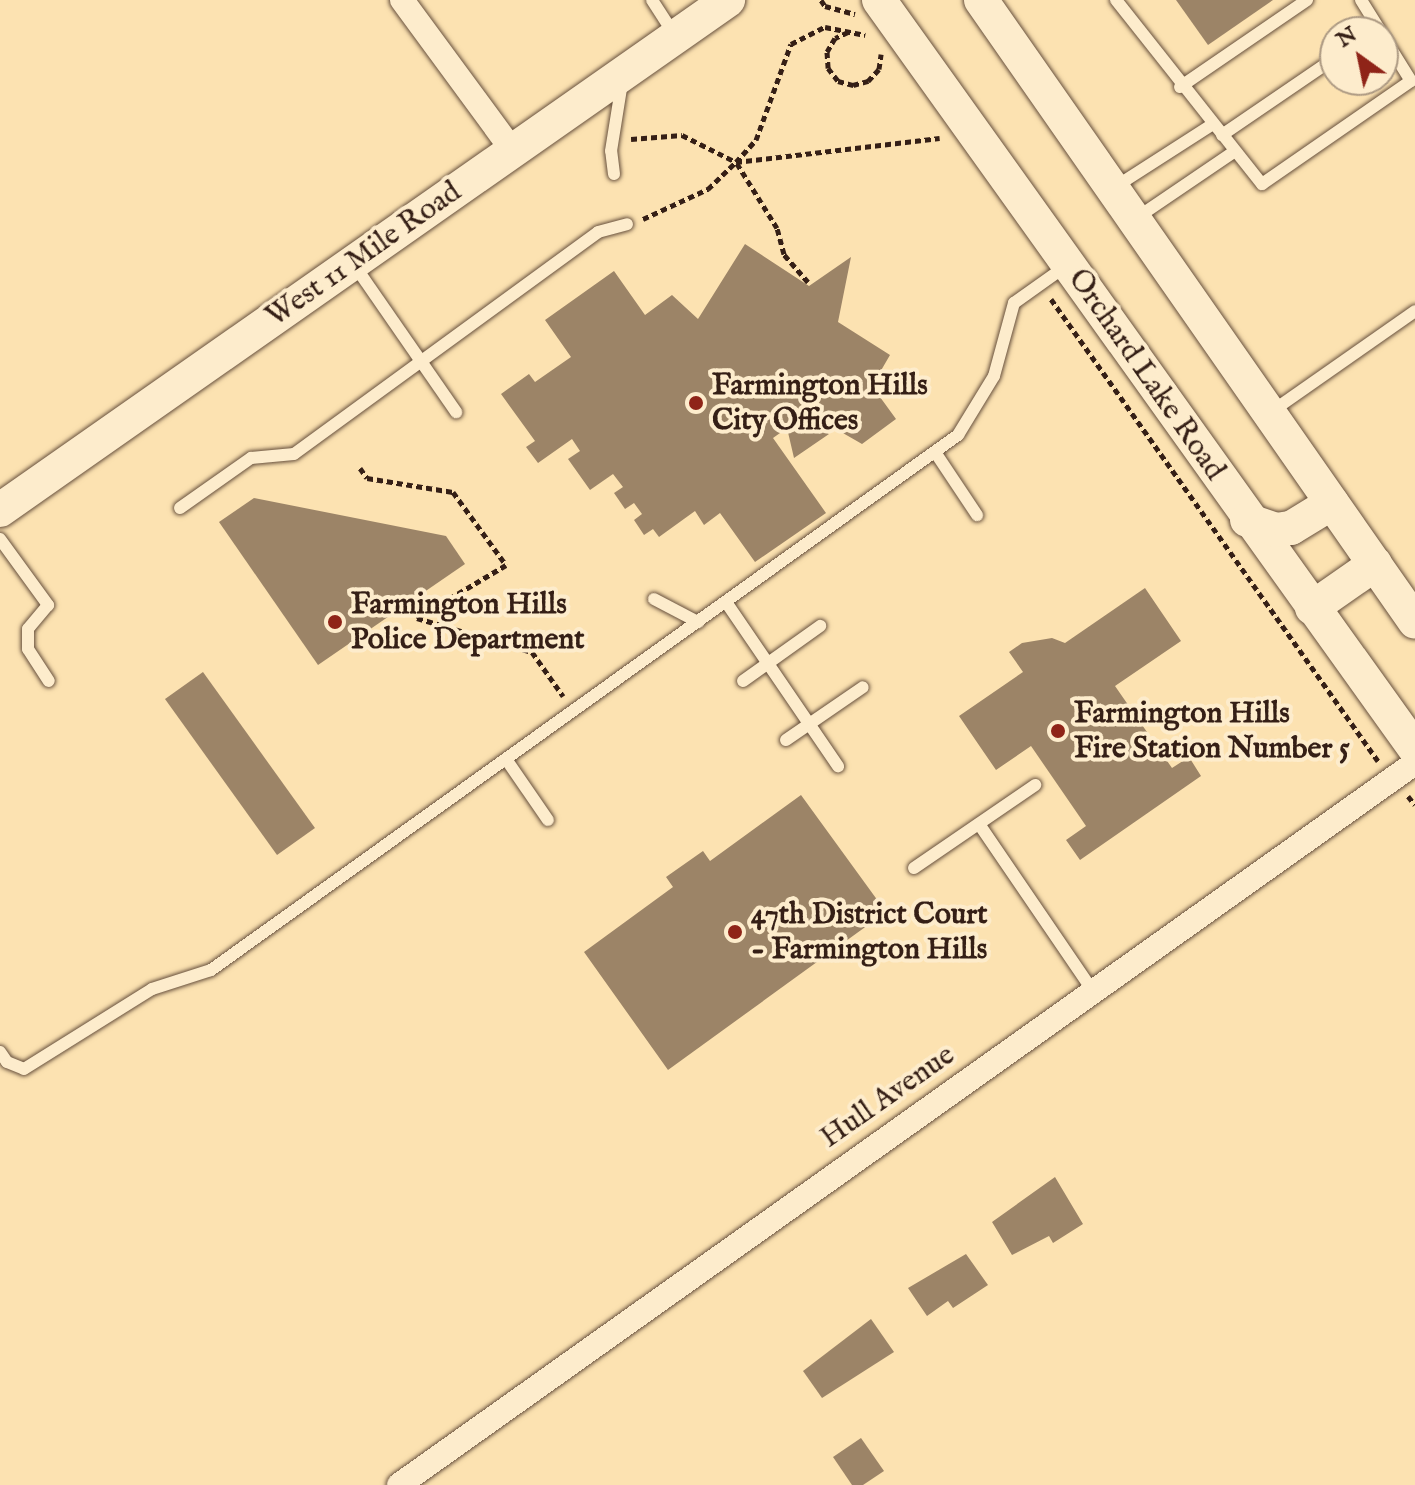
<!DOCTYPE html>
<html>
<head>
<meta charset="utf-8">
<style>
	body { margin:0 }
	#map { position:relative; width:1415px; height:1485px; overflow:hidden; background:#fce2b1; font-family:"IM FELL English",serif }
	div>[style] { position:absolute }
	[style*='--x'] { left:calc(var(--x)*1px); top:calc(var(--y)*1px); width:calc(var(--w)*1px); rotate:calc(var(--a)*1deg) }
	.building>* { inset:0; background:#9c8467 }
	.path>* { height:5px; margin-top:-2.5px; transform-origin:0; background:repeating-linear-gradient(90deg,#351f16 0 6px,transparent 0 10px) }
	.roads { filter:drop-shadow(0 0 2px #67503d) drop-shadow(0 0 2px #67503d) }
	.lane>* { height:12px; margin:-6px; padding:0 6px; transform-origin:6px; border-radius:6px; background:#fdeccc }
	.street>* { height:24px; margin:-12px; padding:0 12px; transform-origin:12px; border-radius:12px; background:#fdeccc }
	.secondary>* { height:34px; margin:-17px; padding:0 17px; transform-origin:17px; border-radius:17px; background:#fdeccc }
	.dots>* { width:22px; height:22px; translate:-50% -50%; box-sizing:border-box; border:4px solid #fdeccc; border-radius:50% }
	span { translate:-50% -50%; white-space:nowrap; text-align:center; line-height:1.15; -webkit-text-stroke:8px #fdeccc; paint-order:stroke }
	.street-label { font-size:30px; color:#351f16 }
	.poi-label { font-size:30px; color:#351f16; font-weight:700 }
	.left { translate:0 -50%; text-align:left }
	.north { position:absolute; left:1319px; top:16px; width:80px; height:80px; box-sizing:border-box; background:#fdeccc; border:2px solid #ad9a83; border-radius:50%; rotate:327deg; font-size:22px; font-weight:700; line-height:32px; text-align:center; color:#351f16 }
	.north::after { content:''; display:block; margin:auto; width:28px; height:36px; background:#8f2418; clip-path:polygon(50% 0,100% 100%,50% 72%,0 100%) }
</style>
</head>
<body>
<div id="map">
	<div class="building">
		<div style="clip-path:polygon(1176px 0,1273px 0,1208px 45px)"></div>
		<div style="clip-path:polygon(745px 244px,809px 286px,851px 257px,838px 322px,890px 355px,872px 386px,896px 419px,862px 444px,808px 413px,803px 417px,829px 434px,794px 458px,787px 428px,773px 438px,826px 513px,755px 562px,720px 513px,704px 525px,695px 511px,659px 537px,653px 529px,644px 535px,634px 520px,642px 514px,634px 503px,625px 509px,614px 493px,623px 487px,613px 474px,590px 490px,568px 459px,580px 451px,572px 439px,538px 463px,526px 447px,535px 441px,501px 394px,529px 374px,535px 382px,571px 357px,545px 320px,614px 271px,645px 315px,672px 295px,698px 319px)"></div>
		<div style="clip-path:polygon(254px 498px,446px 536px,465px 564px,318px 665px,219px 522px)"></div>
		<div style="clip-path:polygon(1145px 588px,1181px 641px,1115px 686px,1172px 768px,1189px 757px,1201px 776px,1080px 860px,1066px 840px,1086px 826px,1031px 746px,996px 770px,959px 716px,1023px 672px,1009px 652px,1022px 643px,1052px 638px,1065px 643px)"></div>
		<div style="clip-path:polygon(203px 672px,315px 828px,277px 855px,165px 699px)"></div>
		<div style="clip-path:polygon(801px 795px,886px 912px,668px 1070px,584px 952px,673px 887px,666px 877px,703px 851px,710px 861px)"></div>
		<div style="clip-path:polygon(1055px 1177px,1083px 1224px,1053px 1243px,1049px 1236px,1012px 1255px,992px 1222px)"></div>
		<div style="clip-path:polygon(966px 1254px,988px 1285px,953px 1308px,948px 1301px,927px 1316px,908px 1288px)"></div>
		<div style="clip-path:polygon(871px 1319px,894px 1352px,822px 1398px,803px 1371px)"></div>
		<div style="clip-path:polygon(861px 1438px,884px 1471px,863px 1485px,852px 1485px,833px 1457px)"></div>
	</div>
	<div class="path">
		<div style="--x:821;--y:0;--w:7;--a:56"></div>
		<div style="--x:825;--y:6;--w:31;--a:15"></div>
		<div style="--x:848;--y:32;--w:14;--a:155"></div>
		<div style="--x:835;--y:38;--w:16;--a:120"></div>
		<div style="--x:827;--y:52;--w:16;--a:86"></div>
		<div style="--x:828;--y:68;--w:16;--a:52"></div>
		<div style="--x:838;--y:81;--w:16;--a:15"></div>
		<div style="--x:853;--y:85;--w:16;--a:-15"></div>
		<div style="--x:868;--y:81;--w:16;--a:-47"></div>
		<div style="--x:879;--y:69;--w:15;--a:-82"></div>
		<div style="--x:631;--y:139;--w:51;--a:-4.5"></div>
		<div style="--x:682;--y:135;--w:60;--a:26.6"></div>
		<div style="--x:736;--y:162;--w:205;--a:-6.7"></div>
		<div style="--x:643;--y:219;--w:72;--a:-24.8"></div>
		<div style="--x:708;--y:189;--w:37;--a:-44"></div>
		<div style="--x:808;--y:282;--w:37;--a:-131"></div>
		<div style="--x:784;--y:254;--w:27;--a:-105"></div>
		<div style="--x:777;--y:228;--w:78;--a:-121.8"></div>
		<div style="--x:736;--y:162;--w:30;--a:-48"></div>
		<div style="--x:756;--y:140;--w:102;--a:-70"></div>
		<div style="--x:791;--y:44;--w:38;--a:-27"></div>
		<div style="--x:825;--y:27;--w:41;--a:11.3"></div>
		<div style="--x:1051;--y:299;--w:566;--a:54.71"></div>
		<div style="--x:360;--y:468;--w:12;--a:55"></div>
		<div style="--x:367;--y:478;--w:87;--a:9.2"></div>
		<div style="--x:453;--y:492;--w:90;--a:54"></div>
		<div style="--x:506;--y:565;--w:104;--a:149.2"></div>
		<div style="--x:417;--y:618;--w:120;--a:16.5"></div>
		<div style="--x:532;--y:652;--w:54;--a:54.8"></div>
		<div style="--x:1408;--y:796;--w:11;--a:52"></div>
	</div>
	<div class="roads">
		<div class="lane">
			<div style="--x:652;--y:0;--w:40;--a:57.1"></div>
			<div style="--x:1116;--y:0;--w:235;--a:51.6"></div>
			<div style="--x:1262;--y:184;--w:181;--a:-34.7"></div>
			<div style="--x:1411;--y:81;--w:53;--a:-121.9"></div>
			<div style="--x:1361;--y:0;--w:38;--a:58"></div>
			<div style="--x:1180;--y:87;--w:154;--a:-34.4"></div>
			<div style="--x:1222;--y:135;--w:137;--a:-34.3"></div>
			<div style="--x:614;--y:174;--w:23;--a:-97"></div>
			<div style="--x:611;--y:151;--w:70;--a:-80.9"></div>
			<div style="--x:1115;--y:187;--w:117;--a:-32.7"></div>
			<div style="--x:1138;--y:217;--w:117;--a:-34.2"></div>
			<div style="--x:355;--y:266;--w:178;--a:55.3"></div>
			<div style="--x:1271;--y:412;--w:176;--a:-35"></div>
			<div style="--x:935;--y:452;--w:76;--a:56.3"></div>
			<div style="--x:180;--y:508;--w:87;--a:-35.2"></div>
			<div style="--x:251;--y:458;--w:43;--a:-5.3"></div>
			<div style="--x:294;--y:454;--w:376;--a:-36.1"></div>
			<div style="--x:598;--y:232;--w:30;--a:-15"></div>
			<div style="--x:0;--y:539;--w:82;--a:54"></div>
			<div style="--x:48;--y:605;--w:31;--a:130"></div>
			<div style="--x:28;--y:629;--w:20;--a:90"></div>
			<div style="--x:28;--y:649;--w:38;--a:57"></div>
			<div style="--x:654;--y:599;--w:50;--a:27.6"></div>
			<div style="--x:726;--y:602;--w:199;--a:55.7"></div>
			<div style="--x:743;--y:681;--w:95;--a:-35.5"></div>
			<div style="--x:786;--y:740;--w:93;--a:-34.5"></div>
			<div style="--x:506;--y:759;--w:74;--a:55.5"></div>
			<div style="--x:979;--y:824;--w:202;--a:55.7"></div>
			<div style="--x:914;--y:868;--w:147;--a:-34.4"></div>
			<div style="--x:0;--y:1052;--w:12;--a:55"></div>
			<div style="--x:7;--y:1062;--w:18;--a:22"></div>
			<div style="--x:24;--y:1069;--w:151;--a:-32"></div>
			<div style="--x:152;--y:989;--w:62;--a:-17.9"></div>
			<div style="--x:211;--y:970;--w:919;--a:-35.61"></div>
			<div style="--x:958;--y:435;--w:69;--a:-58.6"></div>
			<div style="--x:994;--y:376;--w:76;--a:-74.7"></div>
			<div style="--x:1014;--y:303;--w:64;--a:-35.4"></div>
		</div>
		<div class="street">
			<div style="--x:402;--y:0;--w:187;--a:53.7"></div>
			<div style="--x:399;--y:1485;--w:1246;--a:-35.4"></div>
		</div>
		<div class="secondary">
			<div style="--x:879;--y:0;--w:921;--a:54.41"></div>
			<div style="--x:981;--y:0;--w:758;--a:55.09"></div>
			<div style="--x:0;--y:510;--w:889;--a:-35.01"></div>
			<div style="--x:1247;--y:520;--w:31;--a:19"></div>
			<div style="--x:1276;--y:530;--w:15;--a:-8"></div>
			<div style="--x:1291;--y:528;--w:48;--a:-31.4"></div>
			<div style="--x:1312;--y:608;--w:77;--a:-34.9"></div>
		</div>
	</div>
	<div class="dots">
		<div style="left:696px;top:403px;background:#8f2418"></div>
		<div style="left:335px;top:622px;background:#8f2418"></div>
		<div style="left:1058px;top:731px;background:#8f2418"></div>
		<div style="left:735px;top:932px;background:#8f2418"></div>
	</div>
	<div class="street-label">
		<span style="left:364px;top:255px;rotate:-35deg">West 11 Mile Road</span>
		<span style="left:1146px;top:375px;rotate:55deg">Orchard Lake Road</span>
		<span style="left:888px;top:1097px;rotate:-35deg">Hull Avenue</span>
	</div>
	<div class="poi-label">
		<span class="left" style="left:712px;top:403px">Farmington Hills<br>City Offices</span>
		<span class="left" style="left:351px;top:622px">Farmington Hills<br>Police Department</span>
		<span class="left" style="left:1074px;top:731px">Farmington Hills<br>Fire Station Number 5</span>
		<span class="left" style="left:751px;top:932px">47th District Court<br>- Farmington Hills</span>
	</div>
	<div class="north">N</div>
</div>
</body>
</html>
